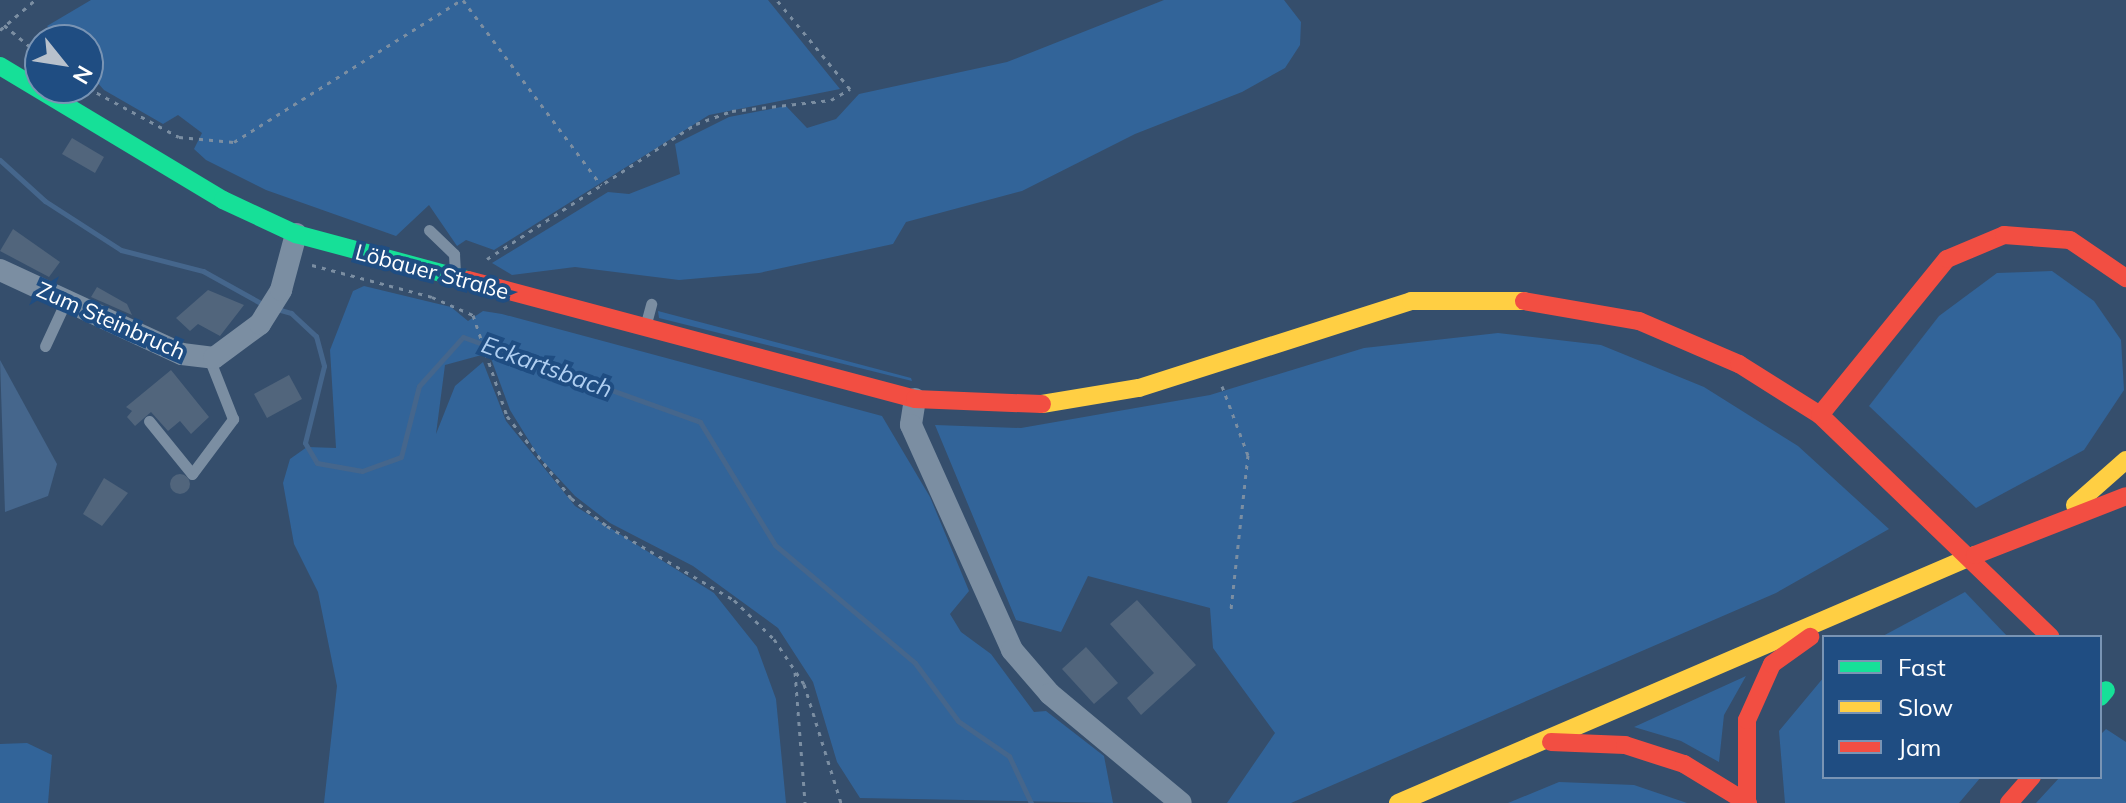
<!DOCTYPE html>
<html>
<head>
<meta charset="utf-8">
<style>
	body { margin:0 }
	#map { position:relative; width:2126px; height:803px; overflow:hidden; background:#354e6c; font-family:Mulish,sans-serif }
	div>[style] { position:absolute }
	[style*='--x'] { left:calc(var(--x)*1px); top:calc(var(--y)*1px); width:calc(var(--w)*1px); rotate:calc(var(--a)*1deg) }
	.green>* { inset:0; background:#326499 }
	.water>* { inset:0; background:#45668c }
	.stream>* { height:5px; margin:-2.5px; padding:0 2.5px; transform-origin:2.5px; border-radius:2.5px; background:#45668c }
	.building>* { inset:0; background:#51657c }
	.round { border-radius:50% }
	.path>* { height:3px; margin-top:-1.5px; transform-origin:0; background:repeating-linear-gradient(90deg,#7b8ea2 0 4px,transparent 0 10px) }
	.lane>* { height:11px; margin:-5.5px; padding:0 5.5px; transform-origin:5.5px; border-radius:5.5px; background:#7b8ea2 }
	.street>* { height:22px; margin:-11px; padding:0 11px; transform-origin:11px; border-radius:11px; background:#7b8ea2 }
	.fast>* { height:18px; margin:-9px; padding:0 9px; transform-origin:9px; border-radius:9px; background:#16e098 }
	.slow>* { height:18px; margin:-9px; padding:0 9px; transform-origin:9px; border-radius:9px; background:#ffcf43 }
	.jam>* { height:18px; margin:-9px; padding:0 9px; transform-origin:9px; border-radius:9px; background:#f24e42 }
	span { translate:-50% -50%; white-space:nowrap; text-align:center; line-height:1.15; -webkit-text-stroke:8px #1f4d82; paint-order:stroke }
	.street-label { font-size:22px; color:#fff }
	.water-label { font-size:24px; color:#b0cff1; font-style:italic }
	.legend { position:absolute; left:1822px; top:635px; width:280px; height:144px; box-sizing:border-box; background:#1f4d82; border:2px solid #7994b4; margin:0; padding:10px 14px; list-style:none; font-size:24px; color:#fff }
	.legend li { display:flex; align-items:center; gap:16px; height:40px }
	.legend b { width:40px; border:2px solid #7994b4 }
	.north { position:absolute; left:24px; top:24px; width:80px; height:80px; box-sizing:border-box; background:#1f4d82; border:2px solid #7994b4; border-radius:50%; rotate:120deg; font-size:22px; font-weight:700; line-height:32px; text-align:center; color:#fff }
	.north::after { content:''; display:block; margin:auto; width:28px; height:36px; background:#b8c1cc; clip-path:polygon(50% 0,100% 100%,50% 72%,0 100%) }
</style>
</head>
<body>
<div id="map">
	<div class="green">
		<div style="clip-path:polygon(91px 0,768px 0,840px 89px,709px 115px,494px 250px,466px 240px,457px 246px,429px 205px,396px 236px,266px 190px,206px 160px,194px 149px,202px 133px,178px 115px,163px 124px,104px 90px,88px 72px,88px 40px,60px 40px,47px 26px)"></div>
		<div style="clip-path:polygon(1164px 0,1284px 0,1301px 22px,1300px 45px,1285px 68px,1242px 92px,1135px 134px,1022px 191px,906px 222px,893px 244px,759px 273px,679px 280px,575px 267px,512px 275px,492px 263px,608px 192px,629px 194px,680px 174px,675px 144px,729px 117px,786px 106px,807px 128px,836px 119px,859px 94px,1007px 62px)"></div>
		<div style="clip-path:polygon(2052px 271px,2094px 301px,2121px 340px,2124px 390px,2084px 450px,1976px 508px,1869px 406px,1939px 316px,1997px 273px)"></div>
		<div style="clip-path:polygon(364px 286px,451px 307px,468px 321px,483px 311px,502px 314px,882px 416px,930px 497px,969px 591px,950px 614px,961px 632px,991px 654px,1034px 712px,1046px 711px,1104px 756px,1113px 803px,860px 798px,837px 762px,813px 682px,778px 628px,693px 566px,610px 523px,575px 496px,539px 457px,510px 410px,489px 353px,445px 365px,436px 434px,455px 386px,483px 362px,506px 421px,575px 506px,714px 593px,757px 647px,776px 699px,786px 803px,324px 803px,337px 686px,318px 592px,294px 544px,283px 483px,290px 459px,307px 447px,336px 448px,330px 350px,353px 291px)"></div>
		<div style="clip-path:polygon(658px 311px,911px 378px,912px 381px,659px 318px)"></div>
		<div style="clip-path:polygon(1498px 333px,1601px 345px,1704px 387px,1798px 446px,1889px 529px,1776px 593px,1291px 803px,1227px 803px,1275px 733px,1213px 648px,1210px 608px,1088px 576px,1061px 632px,1016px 620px,935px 425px,1021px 428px,1210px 395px,1364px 348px)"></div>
		<div style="clip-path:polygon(1965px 592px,2008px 637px,1881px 637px)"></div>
		<div style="clip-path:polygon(1746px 676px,1724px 715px,1719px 762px,1681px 741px,1634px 727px)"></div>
		<div style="clip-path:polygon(1824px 677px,1824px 777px,1981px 777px,1959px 803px,1785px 803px,1779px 731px)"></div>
		<div style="clip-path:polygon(2106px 729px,2126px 742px,2126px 803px,2036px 803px,2060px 777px,2100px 777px,2100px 735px)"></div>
		<div style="clip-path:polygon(27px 743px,52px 755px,48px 803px,0 803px,0 744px)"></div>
		<div style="clip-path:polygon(1559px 782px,1634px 785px,1687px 803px,1508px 803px)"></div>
	</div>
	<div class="water">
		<div style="clip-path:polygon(0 360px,57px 464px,48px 496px,5px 512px)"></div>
	</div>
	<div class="stream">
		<div style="--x:0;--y:160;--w:61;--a:42.3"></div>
		<div style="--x:45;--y:201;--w:90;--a:32.8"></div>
		<div style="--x:121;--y:250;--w:85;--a:14.4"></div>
		<div style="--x:203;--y:271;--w:70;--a:29.1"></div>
		<div style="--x:277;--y:309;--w:15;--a:16"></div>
		<div style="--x:291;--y:313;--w:34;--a:43"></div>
		<div style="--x:316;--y:336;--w:31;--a:75"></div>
		<div style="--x:324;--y:366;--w:79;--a:103.9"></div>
		<div style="--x:305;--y:443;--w:23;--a:59"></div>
		<div style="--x:317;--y:463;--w:46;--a:10.1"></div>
		<div style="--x:362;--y:471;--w:41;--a:-19.7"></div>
		<div style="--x:401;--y:457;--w:73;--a:-75.8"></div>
		<div style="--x:419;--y:386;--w:66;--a:-48.1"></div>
		<div style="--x:463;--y:337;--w:252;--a:19.7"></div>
		<div style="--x:700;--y:422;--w:144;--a:58.6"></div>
		<div style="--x:775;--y:545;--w:183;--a:40.1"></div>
		<div style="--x:915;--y:663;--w:72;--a:53.4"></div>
		<div style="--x:958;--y:721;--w:62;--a:34.5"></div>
		<div style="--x:1009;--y:756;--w:52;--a:64.9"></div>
	</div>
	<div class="building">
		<div style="clip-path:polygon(72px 138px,104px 157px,95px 173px,62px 154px)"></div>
		<div style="clip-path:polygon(13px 229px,60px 262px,49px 277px,0 251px)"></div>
		<div style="clip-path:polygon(97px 287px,127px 304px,132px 315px,91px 297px)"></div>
		<div style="clip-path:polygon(208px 290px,244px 305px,220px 336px,198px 324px,190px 331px,176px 318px)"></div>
		<div style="clip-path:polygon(171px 370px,209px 417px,191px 434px,180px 421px,168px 431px,151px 412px,135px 426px,127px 417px,132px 411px,126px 407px)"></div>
		<div style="clip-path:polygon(289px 375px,302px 399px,267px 418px,254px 394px)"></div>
		<div class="round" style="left:170px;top:474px;width:20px;height:20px"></div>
		<div style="clip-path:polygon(104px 478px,128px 493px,102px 526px,83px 514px)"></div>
		<div style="clip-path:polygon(1137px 600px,1196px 665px,1141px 715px,1127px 698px,1154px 673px,1110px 624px)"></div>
		<div style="clip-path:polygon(1086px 647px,1118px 683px,1094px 704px,1062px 669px)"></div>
	</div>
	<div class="path">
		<div style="--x:463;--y:0;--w:231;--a:53.3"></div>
		<div style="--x:4;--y:25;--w:47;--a:39.8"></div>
		<div style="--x:0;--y:30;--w:46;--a:-40.6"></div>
		<div style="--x:88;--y:88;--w:103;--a:28.3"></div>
		<div style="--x:179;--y:137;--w:55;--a:5.2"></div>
		<div style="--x:234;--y:142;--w:268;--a:-32"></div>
		<div style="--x:487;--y:259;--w:249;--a:-32.9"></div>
		<div style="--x:696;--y:124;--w:38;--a:-20"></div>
		<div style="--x:732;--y:111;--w:100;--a:-6.3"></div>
		<div style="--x:831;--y:100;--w:22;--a:-30"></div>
		<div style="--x:850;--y:89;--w:115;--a:-129.4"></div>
		<div style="--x:312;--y:265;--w:124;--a:14.9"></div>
		<div style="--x:432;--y:297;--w:45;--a:23.7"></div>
		<div style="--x:473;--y:315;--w:107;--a:71.4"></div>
		<div style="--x:507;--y:416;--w:104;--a:52"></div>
		<div style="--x:571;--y:498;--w:46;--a:37.9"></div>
		<div style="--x:607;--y:526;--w:147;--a:30.2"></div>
		<div style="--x:734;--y:600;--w:56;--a:44.3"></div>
		<div style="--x:774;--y:639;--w:54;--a:56.3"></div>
		<div style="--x:804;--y:684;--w:125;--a:72.7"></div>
		<div style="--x:1222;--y:386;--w:74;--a:69.4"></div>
		<div style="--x:1248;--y:455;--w:156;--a:96.3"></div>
		<div style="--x:795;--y:672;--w:131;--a:85.6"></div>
	</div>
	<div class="lane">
		<div style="--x:429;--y:230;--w:35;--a:44"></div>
		<div style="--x:454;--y:254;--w:19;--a:87"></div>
		<div style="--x:645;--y:327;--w:24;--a:-75"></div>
		<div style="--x:45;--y:346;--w:47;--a:-65.1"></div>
		<div style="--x:149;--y:421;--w:68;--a:50.9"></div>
		<div style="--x:192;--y:474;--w:69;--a:-53.3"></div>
		<div style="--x:233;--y:419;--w:66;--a:-111.5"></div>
	</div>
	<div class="street">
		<div style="--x:0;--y:270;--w:200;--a:24.8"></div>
		<div style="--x:182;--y:354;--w:32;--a:7"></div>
		<div style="--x:214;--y:358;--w:57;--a:-36.5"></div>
		<div style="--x:260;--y:324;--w:40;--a:-58"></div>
		<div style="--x:281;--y:290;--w:58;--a:-75"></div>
		<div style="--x:915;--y:399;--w:26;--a:99"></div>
		<div style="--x:911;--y:425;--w:247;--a:65.8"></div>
		<div style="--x:1012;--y:650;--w:58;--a:49.2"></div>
		<div style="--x:1050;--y:694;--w:170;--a:39.8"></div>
	</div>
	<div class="fast">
		<div style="--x:0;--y:66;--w:260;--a:31"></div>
		<div style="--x:223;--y:200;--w:81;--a:25"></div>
		<div style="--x:296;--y:234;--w:178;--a:15"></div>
		<div style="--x:2100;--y:697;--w:9;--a:-49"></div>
	</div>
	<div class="slow">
		<div style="--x:1042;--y:404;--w:98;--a:-9.4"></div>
		<div style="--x:1139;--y:388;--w:286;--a:-17.7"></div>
		<div style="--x:1411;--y:301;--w:113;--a:0"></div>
		<div style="--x:2075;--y:505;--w:68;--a:-41.4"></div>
		<div style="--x:1398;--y:803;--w:628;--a:-23.26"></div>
	</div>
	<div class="jam">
		<div style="--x:468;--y:280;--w:463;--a:14.9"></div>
		<div style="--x:915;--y:399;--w:127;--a:2.3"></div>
		<div style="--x:1524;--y:301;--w:117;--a:9.9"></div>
		<div style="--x:1639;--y:321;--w:109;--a:23.3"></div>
		<div style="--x:1739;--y:364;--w:96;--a:32.2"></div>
		<div style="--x:1820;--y:415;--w:320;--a:43.9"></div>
		<div style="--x:1820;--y:415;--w:201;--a:-50.9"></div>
		<div style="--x:1947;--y:259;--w:62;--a:-22.8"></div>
		<div style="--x:2004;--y:235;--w:66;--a:4.3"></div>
		<div style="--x:2070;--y:240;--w:68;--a:34.2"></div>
		<div style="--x:1975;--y:555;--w:162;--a:-21.3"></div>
		<div style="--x:1551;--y:742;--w:74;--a:2.3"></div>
		<div style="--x:1625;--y:745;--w:62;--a:17.9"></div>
		<div style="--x:1684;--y:764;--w:75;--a:31.4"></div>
		<div style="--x:1747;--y:801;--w:81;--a:-90"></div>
		<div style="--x:1747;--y:720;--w:61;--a:-65.9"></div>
		<div style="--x:1772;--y:664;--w:47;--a:-35.4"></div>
		<div style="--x:2009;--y:803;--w:35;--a:-49"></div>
	</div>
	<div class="street-label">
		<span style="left:432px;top:272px;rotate:15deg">Löbauer Straße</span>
		<span style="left:111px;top:321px;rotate:24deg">Zum Steinbruch</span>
	</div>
	<div class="water-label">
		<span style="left:547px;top:367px;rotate:20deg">Eckartsbach</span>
	</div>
	<ul class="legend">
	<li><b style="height:10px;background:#16e098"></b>Fast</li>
	<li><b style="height:10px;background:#ffcf43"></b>Slow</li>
	<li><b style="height:10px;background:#f24e42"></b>Jam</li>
	</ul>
	<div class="north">N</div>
</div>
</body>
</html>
